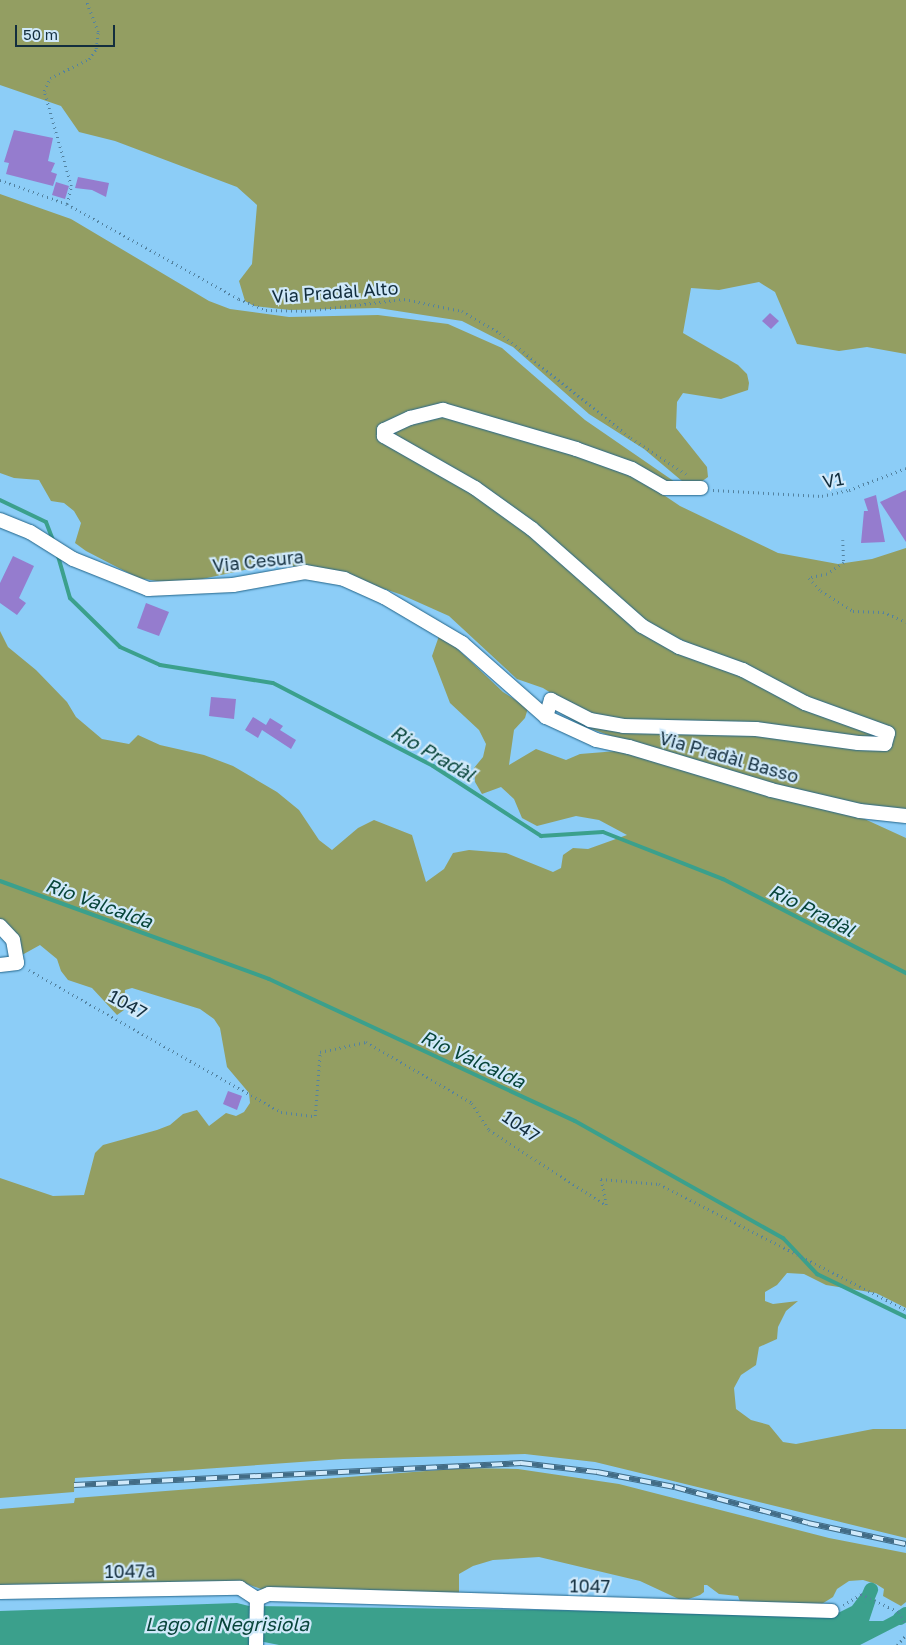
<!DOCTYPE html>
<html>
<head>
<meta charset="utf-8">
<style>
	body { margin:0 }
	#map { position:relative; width:906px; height:1645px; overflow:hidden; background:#8ccdf7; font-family:"Golos Text",sans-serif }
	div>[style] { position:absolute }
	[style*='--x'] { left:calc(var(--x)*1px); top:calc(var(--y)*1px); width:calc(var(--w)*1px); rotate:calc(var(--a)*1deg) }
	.green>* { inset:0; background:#939e62 }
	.water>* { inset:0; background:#3ba08c }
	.stream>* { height:4px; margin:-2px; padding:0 2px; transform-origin:2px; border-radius:2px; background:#3ba08c }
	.canal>* { height:14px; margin:-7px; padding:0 7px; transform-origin:7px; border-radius:7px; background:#3ba08c }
	.building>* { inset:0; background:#957cce }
	.path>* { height:2.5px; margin-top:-1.25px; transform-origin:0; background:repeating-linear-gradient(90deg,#5382a0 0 1px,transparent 0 5px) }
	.roads { filter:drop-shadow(0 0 1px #23658a) drop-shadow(0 0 1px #23658a) }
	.minor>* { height:14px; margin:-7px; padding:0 7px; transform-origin:7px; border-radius:7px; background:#fff }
	.rail>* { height:5.5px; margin-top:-2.75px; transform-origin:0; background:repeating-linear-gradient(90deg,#d0e9fa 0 11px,#426c86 0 22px); box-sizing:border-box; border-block:1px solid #426c86 }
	span { translate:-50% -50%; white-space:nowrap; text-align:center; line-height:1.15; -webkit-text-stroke:4.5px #d0e9fa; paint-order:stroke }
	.street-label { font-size:18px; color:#132e3e }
	.water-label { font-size:19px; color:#08453a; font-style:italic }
	.scale { position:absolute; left:15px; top:25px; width:100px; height:22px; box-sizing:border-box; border:2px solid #132e3e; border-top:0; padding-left:6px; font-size:15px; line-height:18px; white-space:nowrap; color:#132e3e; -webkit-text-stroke:4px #d0e9fa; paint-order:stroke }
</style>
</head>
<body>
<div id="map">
	<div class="green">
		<div style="clip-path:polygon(0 0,906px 0,906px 354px,867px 347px,839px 351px,797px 344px,775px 292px,759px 282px,719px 290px,691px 288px,683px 333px,738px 365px,747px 374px,749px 383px,748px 390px,721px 399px,683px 393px,677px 402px,676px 428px,707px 467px,708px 477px,701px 482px,682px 481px,644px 449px,589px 414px,513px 347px,462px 321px,378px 308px,290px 310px,254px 306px,245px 301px,239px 281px,252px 264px,257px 205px,237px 187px,115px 141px,79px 132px,61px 106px,0 85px)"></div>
		<div style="clip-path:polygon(0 194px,71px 219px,209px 301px,230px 309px,289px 317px,378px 315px,448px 324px,502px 348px,585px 420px,675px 482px,670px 484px,468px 410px,382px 427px,504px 512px,602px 599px,712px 663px,881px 738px,624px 723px,578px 710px,543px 688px,517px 679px,449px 616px,402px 595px,342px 574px,308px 567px,268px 565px,193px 581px,157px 581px,138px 578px,86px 551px,75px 543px,81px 523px,74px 511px,64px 503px,51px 501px,39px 480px,14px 478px,0 473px)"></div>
		<div style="clip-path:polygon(443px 417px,463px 419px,631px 473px,680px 506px,778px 553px,838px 564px,872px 559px,906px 548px,906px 813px,860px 806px,773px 785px,628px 742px,583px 726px,555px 710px,711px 731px,890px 743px,810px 699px,653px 627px,477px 483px,389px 433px,394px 428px)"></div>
		<div style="clip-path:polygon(0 631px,8px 647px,36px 670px,67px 702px,76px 717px,102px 739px,129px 744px,138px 735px,160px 745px,204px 755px,233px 766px,277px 792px,299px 810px,319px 840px,332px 850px,358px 828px,374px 820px,412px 835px,426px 882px,444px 869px,453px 853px,469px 850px,506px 853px,553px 872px,561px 868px,563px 855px,573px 848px,588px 849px,627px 835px,599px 820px,576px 816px,537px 826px,522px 818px,514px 799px,501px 787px,482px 794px,475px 782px,474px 768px,483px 757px,486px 744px,479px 730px,450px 703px,432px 656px,439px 636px,445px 637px,503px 692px,528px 708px,525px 718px,514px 730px,509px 765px,536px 749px,566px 760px,580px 754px,617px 751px,858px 816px,906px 838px,906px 1308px,876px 1293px,826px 1285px,804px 1274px,787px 1273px,777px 1285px,765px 1292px,765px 1301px,773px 1304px,798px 1301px,786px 1311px,778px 1327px,777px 1339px,759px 1347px,756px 1365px,741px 1375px,734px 1388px,736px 1409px,751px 1420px,769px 1425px,783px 1442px,796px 1444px,873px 1429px,906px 1429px,906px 1538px,595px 1462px,525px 1454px,343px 1459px,75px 1478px,74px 1492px,0 1498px,0 1178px,53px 1196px,84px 1195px,95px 1153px,103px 1145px,157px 1130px,170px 1125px,183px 1114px,197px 1110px,209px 1126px,226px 1113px,236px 1116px,244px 1112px,250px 1103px,249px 1093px,227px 1067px,220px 1028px,214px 1019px,200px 1009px,132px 988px,125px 990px,124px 1010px,117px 1015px,92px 988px,68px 980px,61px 971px,57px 959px,40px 945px,22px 955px,0 931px)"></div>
		<div style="clip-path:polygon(465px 1468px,518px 1469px,619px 1484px,829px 1538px,906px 1553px,906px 1602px,901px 1606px,883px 1596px,884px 1589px,876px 1584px,863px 1580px,849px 1581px,837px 1589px,833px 1597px,820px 1605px,741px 1604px,738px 1596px,719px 1594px,707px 1585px,704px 1585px,704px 1592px,700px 1595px,683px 1601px,640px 1581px,539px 1557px,493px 1560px,473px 1566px,459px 1574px,459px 1602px,264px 1590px,247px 1584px,0 1585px,0 1509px,74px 1503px,75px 1498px)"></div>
	</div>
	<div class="water">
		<div style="clip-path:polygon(861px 1594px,876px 1600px,869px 1621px,883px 1621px,898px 1613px,903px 1623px,860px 1645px,279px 1645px,254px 1640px,253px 1645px,0 1645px,0 1611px,237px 1603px,249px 1606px,836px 1614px,852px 1606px)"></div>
	</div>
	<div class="stream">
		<div style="--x:0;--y:500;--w:51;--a:25.6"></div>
		<div style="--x:46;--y:522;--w:19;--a:69"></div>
		<div style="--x:58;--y:556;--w:44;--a:74.1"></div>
		<div style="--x:70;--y:598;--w:70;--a:44.4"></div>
		<div style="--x:120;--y:647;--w:44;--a:24.2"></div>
		<div style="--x:160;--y:665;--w:114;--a:9.1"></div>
		<div style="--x:273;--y:683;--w:180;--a:27.4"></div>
		<div style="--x:433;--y:766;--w:129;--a:32.9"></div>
		<div style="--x:541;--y:836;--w:62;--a:-3.7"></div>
		<div style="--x:603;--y:832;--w:129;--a:21.4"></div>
		<div style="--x:723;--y:879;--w:206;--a:27.2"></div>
		<div style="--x:0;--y:881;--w:286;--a:20"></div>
		<div style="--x:269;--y:979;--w:337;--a:24.9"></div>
		<div style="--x:575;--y:1121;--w:239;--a:29.4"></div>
		<div style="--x:783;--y:1238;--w:50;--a:46.6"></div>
		<div style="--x:817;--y:1274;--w:99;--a:25.8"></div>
	</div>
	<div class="canal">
		<div style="--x:868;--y:1597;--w:8;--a:-67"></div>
		<div style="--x:900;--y:1618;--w:7;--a:-34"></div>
	</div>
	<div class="building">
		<div style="clip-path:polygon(14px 130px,53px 138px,48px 161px,55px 163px,51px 172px,57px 174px,53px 186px,6px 174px,9px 163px,4px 162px)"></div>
		<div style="clip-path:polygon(78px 177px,109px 183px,106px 197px,92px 190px,75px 188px)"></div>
		<div style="clip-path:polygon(56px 182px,69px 186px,65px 199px,52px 195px)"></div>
		<div style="clip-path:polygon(770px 313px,779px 321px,771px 329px,762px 321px)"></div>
		<div style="clip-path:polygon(906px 490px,906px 542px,880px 502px)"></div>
		<div style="clip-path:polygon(876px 495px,885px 542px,861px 543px,864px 511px,868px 511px,864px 499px)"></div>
		<div style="clip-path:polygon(13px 556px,34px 566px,19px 598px,26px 603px,17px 615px,0 603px,0 583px)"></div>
		<div style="clip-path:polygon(146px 603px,169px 612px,159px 636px,137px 628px)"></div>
		<div style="clip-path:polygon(211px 697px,236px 699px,234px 719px,209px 716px)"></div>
		<div style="clip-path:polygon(253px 717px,266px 725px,270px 718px,283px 726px,280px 730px,296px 740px,291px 749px,262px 730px,258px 738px,245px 730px)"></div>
		<div style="clip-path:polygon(228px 1091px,242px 1096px,237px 1110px,223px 1104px)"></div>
	</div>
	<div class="path">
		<div style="--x:0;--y:180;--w:71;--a:19.7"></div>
		<div style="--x:67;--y:204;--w:196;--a:28.9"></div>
		<div style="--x:239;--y:299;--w:29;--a:22"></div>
		<div style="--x:266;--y:310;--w:39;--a:1"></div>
		<div style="--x:305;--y:311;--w:100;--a:-6.9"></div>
		<div style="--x:404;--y:299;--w:59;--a:11.7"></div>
		<div style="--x:462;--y:311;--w:44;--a:30.1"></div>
		<div style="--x:500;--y:333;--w:168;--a:38.7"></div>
		<div style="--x:631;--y:438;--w:66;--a:33.2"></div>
		<div style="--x:67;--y:204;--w:18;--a:-77"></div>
		<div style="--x:71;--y:186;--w:99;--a:-105.9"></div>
		<div style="--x:44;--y:91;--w:14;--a:-65"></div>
		<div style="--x:50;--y:78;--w:43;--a:-26"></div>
		<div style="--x:89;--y:59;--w:12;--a:-55"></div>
		<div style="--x:96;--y:49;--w:17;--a:-83"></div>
		<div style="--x:98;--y:32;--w:34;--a:-111"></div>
		<div style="--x:713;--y:490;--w:109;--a:3.2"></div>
		<div style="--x:822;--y:496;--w:28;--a:-13"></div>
		<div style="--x:849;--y:490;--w:61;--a:-21.1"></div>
		<div style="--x:843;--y:540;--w:23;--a:88"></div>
		<div style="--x:844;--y:563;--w:20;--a:147"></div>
		<div style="--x:827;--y:574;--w:18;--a:167"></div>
		<div style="--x:809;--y:578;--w:18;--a:47"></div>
		<div style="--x:821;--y:591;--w:38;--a:32"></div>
		<div style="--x:853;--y:611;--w:30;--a:2"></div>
		<div style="--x:883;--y:612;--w:25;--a:23"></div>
		<div style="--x:29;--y:970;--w:289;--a:29.4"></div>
		<div style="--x:281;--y:1112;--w:34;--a:7"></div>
		<div style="--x:315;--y:1116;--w:64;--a:-85.5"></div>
		<div style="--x:320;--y:1052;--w:47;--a:-12.3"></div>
		<div style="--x:366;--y:1042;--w:122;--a:29.9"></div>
		<div style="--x:472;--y:1103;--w:32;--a:58"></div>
		<div style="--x:489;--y:1130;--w:139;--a:32.7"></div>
		<div style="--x:606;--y:1205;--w:26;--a:-101"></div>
		<div style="--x:601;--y:1179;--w:58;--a:4.9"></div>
		<div style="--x:659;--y:1184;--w:277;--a:27"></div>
		<div style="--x:843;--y:1605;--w:21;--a:-31"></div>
		<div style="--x:861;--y:1594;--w:42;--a:25.3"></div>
		<div style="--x:899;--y:1612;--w:14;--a:60"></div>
		<div style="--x:897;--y:1645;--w:13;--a:-48"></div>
	</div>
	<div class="roads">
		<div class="minor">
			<div style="--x:0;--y:520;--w:32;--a:22"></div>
			<div style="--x:30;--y:532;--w:51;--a:32.1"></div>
			<div style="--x:73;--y:559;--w:81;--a:21.8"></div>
			<div style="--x:148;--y:589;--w:85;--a:-2.7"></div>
			<div style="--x:233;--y:585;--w:73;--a:-10.2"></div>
			<div style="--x:305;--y:572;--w:40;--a:10"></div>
			<div style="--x:344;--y:579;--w:44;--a:24.2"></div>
			<div style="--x:384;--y:597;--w:91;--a:30.5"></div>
			<div style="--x:462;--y:643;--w:112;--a:41.4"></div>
			<div style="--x:546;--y:717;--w:55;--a:24.7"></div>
			<div style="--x:596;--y:740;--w:34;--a:12"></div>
			<div style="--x:629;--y:747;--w:148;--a:16.8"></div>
			<div style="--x:771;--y:790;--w:91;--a:13.3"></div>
			<div style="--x:860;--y:811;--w:46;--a:6.2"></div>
			<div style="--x:546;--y:717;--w:18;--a:-74"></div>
			<div style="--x:551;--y:700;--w:44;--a:27.1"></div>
			<div style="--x:590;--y:720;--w:34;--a:10"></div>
			<div style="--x:623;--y:726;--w:133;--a:1.3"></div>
			<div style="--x:756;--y:729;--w:103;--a:7.8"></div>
			<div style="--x:858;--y:743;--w:27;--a:2"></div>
			<div style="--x:885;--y:744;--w:11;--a:-75"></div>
			<div style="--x:888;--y:733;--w:88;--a:-160.1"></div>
			<div style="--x:805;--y:703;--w:70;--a:-152"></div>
			<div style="--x:743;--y:670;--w:68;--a:-160.2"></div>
			<div style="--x:679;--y:647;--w:43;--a:-150.4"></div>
			<div style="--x:642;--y:626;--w:147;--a:-138.6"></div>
			<div style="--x:532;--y:529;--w:70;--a:-144.3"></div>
			<div style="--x:475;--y:488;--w:105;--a:-150.3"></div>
			<div style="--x:384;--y:436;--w:6;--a:-90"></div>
			<div style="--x:384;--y:430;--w:29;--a:-25"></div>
			<div style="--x:410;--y:418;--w:34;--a:-14"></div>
			<div style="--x:443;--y:410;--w:139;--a:16.3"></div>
			<div style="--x:576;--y:449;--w:59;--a:19.7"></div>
			<div style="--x:632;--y:469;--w:38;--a:30"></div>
			<div style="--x:665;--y:488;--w:36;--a:0"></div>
			<div style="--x:0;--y:926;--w:19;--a:47"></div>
			<div style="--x:13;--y:940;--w:23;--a:80"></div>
			<div style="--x:17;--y:963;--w:17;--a:173"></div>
			<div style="--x:0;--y:1592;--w:240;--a:-1"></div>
			<div style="--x:240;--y:1588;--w:20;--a:33"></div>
			<div style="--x:257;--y:1599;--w:13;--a:-23"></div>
			<div style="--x:269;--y:1594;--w:563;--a:1.73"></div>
			<div style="--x:256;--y:1645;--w:46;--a:-88.8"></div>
		</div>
	</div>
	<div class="rail">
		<div style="--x:74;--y:1485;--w:448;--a:-2.8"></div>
		<div style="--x:521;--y:1463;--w:77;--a:6.8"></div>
		<div style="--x:597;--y:1472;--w:79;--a:10.9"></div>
		<div style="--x:675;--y:1487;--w:138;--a:15.1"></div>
		<div style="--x:808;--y:1523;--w:100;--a:12.1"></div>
	</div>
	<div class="street-label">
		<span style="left:335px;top:292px;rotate:-4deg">Via Pradàl Alto</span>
		<span style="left:833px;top:480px;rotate:-11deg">V1</span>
		<span style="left:258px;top:561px;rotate:-6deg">Via Cesura</span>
		<span style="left:729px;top:757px;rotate:16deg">Via Pradàl Basso</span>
		<span style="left:128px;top:1004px;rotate:29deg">1047</span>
		<span style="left:521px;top:1126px;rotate:35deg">1047</span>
		<span style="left:130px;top:1571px;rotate:-1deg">1047a</span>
		<span style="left:590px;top:1586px;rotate:1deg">1047</span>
	</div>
	<div class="water-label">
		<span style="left:433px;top:753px;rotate:30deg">Rio Pradàl</span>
		<span style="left:99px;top:903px;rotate:20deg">Rio Valcalda</span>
		<span style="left:812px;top:910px;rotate:27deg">Rio Pradàl</span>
		<span style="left:473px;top:1059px;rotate:25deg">Rio Valcalda</span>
		<span style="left:227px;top:1624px">Lago di Negrisiola</span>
	</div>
	<div class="scale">50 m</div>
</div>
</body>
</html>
